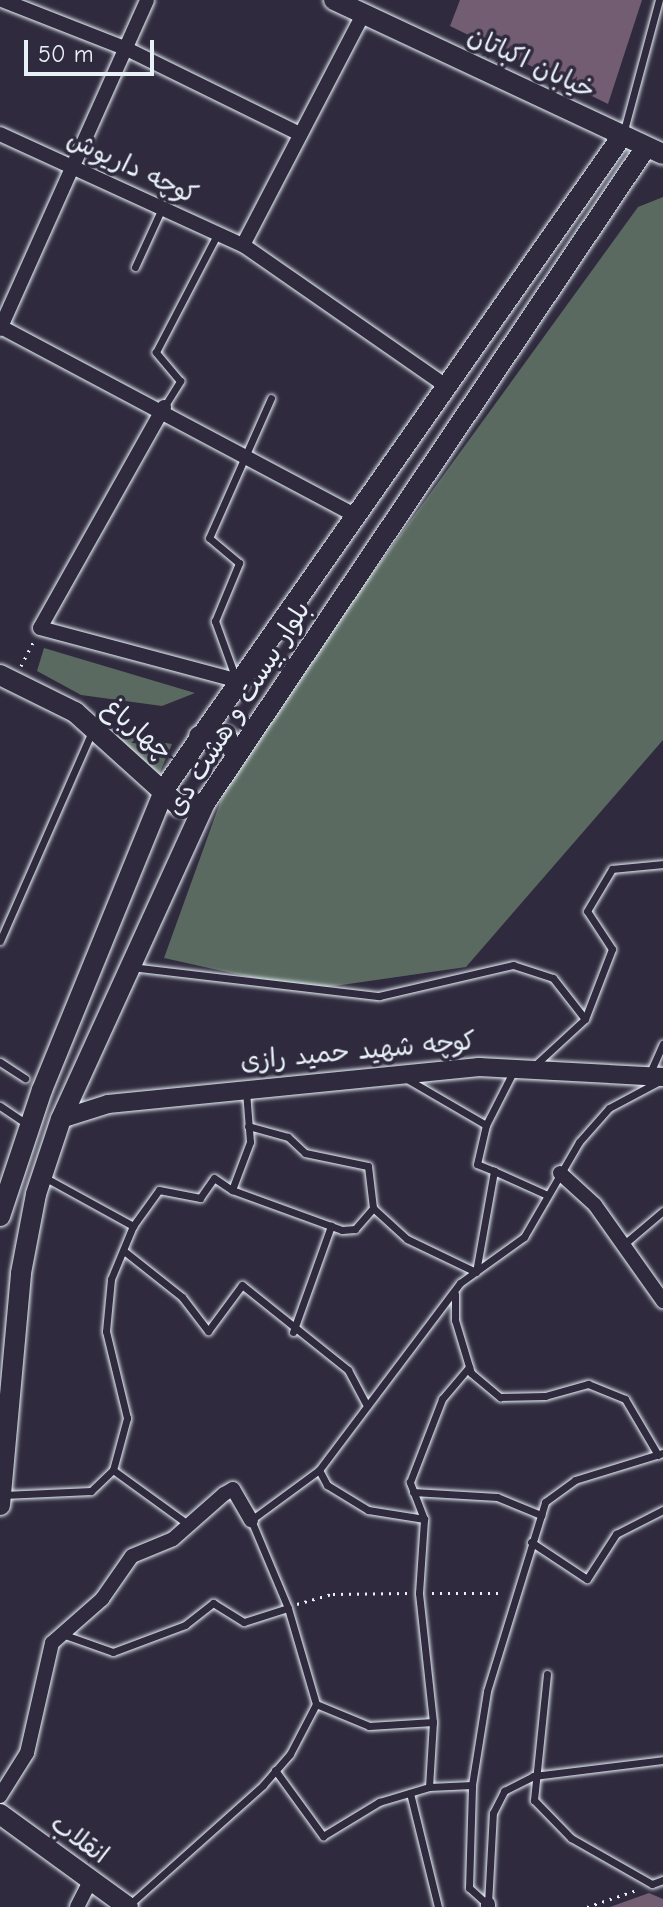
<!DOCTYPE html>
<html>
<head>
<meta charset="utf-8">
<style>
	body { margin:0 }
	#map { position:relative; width:663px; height:1907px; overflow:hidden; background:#2f2a3d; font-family:"Comic Neue","Playpen Sans Arabic",sans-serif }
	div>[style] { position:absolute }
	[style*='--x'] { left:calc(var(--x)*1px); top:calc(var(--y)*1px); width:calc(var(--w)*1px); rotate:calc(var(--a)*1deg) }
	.green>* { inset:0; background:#5b6a60 }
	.building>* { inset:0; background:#735d72 }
	.path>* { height:3px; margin-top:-1.5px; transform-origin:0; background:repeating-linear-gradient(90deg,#e8f1f8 0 2px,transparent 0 8px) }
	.roads { filter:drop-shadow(0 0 2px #e8f1f8) drop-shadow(0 0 2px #e8f1f8) }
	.service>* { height:7px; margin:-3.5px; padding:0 3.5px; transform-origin:3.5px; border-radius:3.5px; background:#2f2a3d }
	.minor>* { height:14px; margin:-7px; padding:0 7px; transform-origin:7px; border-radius:7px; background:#2f2a3d }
	.tertiary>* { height:18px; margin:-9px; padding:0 9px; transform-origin:9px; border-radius:9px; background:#2f2a3d }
	.secondary>* { height:20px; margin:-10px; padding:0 10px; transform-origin:10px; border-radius:10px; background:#2f2a3d }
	span { translate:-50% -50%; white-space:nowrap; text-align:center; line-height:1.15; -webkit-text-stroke:7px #2f2a3d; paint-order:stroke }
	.street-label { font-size:26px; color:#e8f1f8 }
	.scale { position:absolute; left:24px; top:40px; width:130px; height:36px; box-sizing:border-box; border:4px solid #e8f1f8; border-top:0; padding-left:10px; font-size:24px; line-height:28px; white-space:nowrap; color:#e8f1f8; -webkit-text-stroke:6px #2f2a3d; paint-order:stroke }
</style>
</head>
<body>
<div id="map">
	<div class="green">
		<div style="clip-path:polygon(663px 197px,663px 740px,466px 967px,307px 990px,164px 958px,234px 764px,638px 207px)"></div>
		<div style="clip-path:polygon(44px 648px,195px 693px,162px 706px,81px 695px,37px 671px)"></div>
		<div style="clip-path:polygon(112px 735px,172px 744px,157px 779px)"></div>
	</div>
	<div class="building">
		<div style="clip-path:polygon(460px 0,642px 0,608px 104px,450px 26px)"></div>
		<div style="clip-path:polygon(649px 1893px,663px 1899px,663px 1907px,610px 1907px)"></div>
	</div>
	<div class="path">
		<div style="--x:21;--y:666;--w:29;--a:-63"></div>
		<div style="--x:432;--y:1593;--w:72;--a:0"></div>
		<div style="--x:297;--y:1604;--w:37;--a:-16"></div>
		<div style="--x:333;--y:1594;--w:75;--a:-0.8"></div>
		<div style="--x:587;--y:1907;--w:53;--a:-18.8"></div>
	</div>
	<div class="roads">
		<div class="service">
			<div style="--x:623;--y:134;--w:139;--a:-75"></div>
			<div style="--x:135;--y:267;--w:65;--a:-65.4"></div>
			<div style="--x:164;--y:407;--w:31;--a:-58"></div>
			<div style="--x:180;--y:381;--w:38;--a:-130"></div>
			<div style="--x:156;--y:352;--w:134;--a:-62.5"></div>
			<div style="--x:236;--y:679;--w:62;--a:-109.9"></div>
			<div style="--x:215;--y:621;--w:63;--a:-67.5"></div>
			<div style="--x:239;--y:563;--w:39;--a:-140"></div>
			<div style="--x:209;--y:538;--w:153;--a:-66.1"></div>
			<div style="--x:0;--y:941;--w:232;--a:-66.3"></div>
			<div style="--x:131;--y:967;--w:250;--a:6.7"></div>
			<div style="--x:379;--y:996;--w:138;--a:-13"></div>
			<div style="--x:513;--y:965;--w:42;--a:18"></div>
			<div style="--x:553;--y:978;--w:52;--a:52"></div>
			<div style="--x:0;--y:1062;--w:30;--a:33"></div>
			<div style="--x:534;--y:1066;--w:69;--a:-42.7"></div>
			<div style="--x:585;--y:1019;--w:75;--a:-68.9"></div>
			<div style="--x:612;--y:949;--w:45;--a:-123.3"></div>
			<div style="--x:587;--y:911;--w:49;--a:-59.2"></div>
			<div style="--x:612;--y:869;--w:51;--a:-5.6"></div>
			<div style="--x:649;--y:1075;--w:34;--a:-66"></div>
			<div style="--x:246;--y:1091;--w:51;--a:85.5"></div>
			<div style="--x:250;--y:1142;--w:51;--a:110.6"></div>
			<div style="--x:232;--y:1190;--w:117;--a:20"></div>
			<div style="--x:342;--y:1230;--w:13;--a:-4"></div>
			<div style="--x:355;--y:1229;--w:28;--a:-49"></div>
			<div style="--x:0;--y:1106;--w:32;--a:34"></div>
			<div style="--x:486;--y:1125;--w:62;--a:-63"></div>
			<div style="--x:248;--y:1126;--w:41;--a:15.4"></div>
			<div style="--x:288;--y:1137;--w:23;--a:43"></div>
			<div style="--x:305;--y:1153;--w:64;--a:11.7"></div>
			<div style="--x:368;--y:1166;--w:42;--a:83.2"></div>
			<div style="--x:373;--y:1208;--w:46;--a:42.4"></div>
			<div style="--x:407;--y:1239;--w:76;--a:25.6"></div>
			<div style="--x:476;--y:1272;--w:103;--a:-79.9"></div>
			<div style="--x:494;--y:1171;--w:18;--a:-158"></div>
			<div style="--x:477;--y:1164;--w:40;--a:-77"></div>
			<div style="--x:486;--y:1125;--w:91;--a:-149.8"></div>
			<div style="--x:494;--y:1171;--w:56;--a:24.3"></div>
			<div style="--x:44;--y:1177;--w:102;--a:28.8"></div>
			<div style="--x:623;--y:1245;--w:52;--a:-40.4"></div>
			<div style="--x:124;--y:1251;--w:74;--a:38.4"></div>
			<div style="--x:182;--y:1297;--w:43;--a:52.6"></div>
			<div style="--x:208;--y:1331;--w:57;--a:-53.5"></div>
			<div style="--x:242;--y:1285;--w:136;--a:38.7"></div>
			<div style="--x:348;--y:1370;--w:38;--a:62"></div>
			<div style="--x:455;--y:1294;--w:26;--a:90"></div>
			<div style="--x:455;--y:1320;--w:55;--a:73.2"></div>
			<div style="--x:471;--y:1373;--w:38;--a:40"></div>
			<div style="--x:500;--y:1397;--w:45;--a:-1.3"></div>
			<div style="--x:545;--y:1396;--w:45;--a:-15.6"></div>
			<div style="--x:588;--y:1384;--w:40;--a:22"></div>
			<div style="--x:625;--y:1399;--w:65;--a:59.5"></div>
			<div style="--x:293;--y:1332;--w:113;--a:-70.3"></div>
			<div style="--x:113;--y:1470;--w:94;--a:35.9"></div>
			<div style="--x:319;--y:1470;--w:17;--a:62"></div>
			<div style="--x:327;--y:1485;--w:48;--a:31.4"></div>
			<div style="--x:368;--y:1510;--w:57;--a:9.1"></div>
			<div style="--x:413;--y:1492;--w:84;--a:3.4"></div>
			<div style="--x:497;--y:1497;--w:48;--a:22.2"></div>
			<div style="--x:3;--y:1495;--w:88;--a:-2.6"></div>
			<div style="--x:91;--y:1491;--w:30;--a:-44"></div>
			<div style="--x:113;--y:1470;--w:54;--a:-74.9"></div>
			<div style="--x:127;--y:1418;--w:89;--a:-103.6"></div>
			<div style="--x:106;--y:1331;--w:52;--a:-84.5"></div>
			<div style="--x:111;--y:1279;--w:57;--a:-67.5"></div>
			<div style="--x:133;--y:1226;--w:44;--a:-54.2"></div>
			<div style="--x:159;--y:1190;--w:42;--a:11"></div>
			<div style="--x:200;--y:1198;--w:24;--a:-55"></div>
			<div style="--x:214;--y:1178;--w:22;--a:34"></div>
			<div style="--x:531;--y:1542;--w:67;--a:33.5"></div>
			<div style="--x:587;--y:1579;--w:54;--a:-57.2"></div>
			<div style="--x:616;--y:1534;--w:53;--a:-27.1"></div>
			<div style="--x:62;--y:1634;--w:54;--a:19.4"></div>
			<div style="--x:113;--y:1652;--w:77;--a:-20.6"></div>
			<div style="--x:185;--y:1625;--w:36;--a:-38"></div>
			<div style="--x:213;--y:1603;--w:36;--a:32"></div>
			<div style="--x:244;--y:1622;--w:46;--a:-17.7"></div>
			<div style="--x:547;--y:1674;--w:127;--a:95.9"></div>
			<div style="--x:534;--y:1800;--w:53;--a:45.8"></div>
			<div style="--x:571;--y:1838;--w:93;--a:29.6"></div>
			<div style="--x:652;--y:1884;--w:12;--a:-20"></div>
			<div style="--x:316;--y:1704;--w:100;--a:-106.3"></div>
			<div style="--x:288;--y:1608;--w:95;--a:-112.8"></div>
			<div style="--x:251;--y:1520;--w:84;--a:-36.3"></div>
			<div style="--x:319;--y:1470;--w:234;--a:-53"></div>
			<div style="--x:460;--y:1283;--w:79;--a:-35.7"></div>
			<div style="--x:524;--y:1237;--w:110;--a:-59.9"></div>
			<div style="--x:579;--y:1142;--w:45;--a:-48.6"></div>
			<div style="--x:609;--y:1108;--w:55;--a:-28"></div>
			<div style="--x:275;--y:1770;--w:82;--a:54"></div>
			<div style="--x:323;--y:1836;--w:66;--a:-31.3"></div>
			<div style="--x:379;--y:1802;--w:52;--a:-16.7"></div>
			<div style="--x:429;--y:1787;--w:43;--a:-2.7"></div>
			<div style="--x:429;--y:1787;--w:65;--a:-86.5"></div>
			<div style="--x:433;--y:1722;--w:130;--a:-96.2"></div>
			<div style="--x:419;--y:1593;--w:74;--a:-86.1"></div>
			<div style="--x:424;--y:1519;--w:40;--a:-111"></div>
			<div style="--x:410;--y:1482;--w:89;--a:-68.9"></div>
			<div style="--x:442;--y:1399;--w:42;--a:-49.8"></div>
			<div style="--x:410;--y:1793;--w:117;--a:76.2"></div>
			<div style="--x:487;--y:1904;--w:24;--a:-138"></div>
			<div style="--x:469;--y:1888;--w:103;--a:-88.3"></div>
			<div style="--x:472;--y:1785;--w:95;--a:-80.9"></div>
			<div style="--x:487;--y:1691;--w:198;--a:-72.9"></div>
			<div style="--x:545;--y:1502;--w:37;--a:-36"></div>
			<div style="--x:575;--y:1480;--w:92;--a:-17.1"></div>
			<div style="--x:488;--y:1904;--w:91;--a:-86.9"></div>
			<div style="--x:493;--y:1813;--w:25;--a:-63"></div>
			<div style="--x:504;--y:1791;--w:33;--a:-27"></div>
			<div style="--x:533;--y:1776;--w:131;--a:-7"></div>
			<div style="--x:129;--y:1905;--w:180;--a:-41.8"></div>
			<div style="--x:263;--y:1785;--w:41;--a:-48.9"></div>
			<div style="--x:290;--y:1754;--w:56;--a:-62.5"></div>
			<div style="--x:316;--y:1704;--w:57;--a:22.5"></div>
			<div style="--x:369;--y:1726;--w:64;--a:-3.6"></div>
		</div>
		<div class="minor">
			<div style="--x:2;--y:0;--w:134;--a:21.4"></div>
			<div style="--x:127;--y:49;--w:193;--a:26.2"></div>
			<div style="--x:0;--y:134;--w:267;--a:24.6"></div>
			<div style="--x:243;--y:245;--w:249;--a:34.8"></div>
			<div style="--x:243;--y:245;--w:260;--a:-62.5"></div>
			<div style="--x:1;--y:327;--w:403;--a:28"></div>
			<div style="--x:0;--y:329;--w:360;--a:-65.9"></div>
			<div style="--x:164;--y:407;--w:253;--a:119.3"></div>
			<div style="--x:40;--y:628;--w:203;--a:14.9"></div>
			<div style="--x:560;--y:1173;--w:47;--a:42.4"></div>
			<div style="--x:595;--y:1205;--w:118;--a:54.7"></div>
			<div style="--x:0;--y:1796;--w:51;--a:-57.9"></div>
			<div style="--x:27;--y:1753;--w:113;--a:-77.2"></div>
			<div style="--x:52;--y:1643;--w:67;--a:-41.3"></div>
			<div style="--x:102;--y:1599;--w:52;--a:-55.1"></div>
			<div style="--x:132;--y:1556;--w:44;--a:-22.5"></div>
			<div style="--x:173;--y:1539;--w:68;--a:-41.4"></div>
			<div style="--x:224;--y:1494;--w:10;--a:-29"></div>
			<div style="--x:233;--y:1489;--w:36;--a:60"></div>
			<div style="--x:77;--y:1907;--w:30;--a:-63"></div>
			<div style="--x:488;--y:1907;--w:3;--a:-90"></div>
		</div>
		<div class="tertiary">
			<div style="--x:61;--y:1119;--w:49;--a:-17.7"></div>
			<div style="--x:108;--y:1104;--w:373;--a:-5.7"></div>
			<div style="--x:479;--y:1067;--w:184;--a:3.1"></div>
		</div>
		<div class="secondary">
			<div style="--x:334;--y:0;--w:363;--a:25.1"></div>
			<div style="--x:0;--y:675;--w:84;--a:26.3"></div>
			<div style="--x:75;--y:712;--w:140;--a:42.1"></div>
			<div style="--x:179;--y:806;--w:26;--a:-7"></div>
			<div style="--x:199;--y:736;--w:27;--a:0"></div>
			<div style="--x:226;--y:736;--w:20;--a:63"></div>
			<div style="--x:0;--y:1216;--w:133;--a:-71.6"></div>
			<div style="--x:42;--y:1090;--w:326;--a:-67.8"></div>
			<div style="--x:165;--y:788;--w:796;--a:-54.97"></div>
			<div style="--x:0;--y:1505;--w:233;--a:-84.8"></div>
			<div style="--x:21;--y:1273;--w:80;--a:-79.2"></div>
			<div style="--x:36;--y:1194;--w:79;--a:-71.6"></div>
			<div style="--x:61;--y:1119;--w:347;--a:-65.5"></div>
			<div style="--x:205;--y:803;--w:790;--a:-56.09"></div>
			<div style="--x:0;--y:1814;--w:158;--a:36"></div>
		</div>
	</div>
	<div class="street-label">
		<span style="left:531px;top:64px;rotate:25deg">خیابان اکباتان</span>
		<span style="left:132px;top:168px;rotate:25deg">کوچه داریوش</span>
		<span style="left:239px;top:709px;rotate:-58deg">بلوار بیست و هشت دی</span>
		<span style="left:137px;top:730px;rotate:40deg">چهارباغ</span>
		<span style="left:358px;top:1052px;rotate:-5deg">کوچه شهید حمید رازی</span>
		<span style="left:79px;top:1840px;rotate:36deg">انقلاب</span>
	</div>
	<div class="scale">50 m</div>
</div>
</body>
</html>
